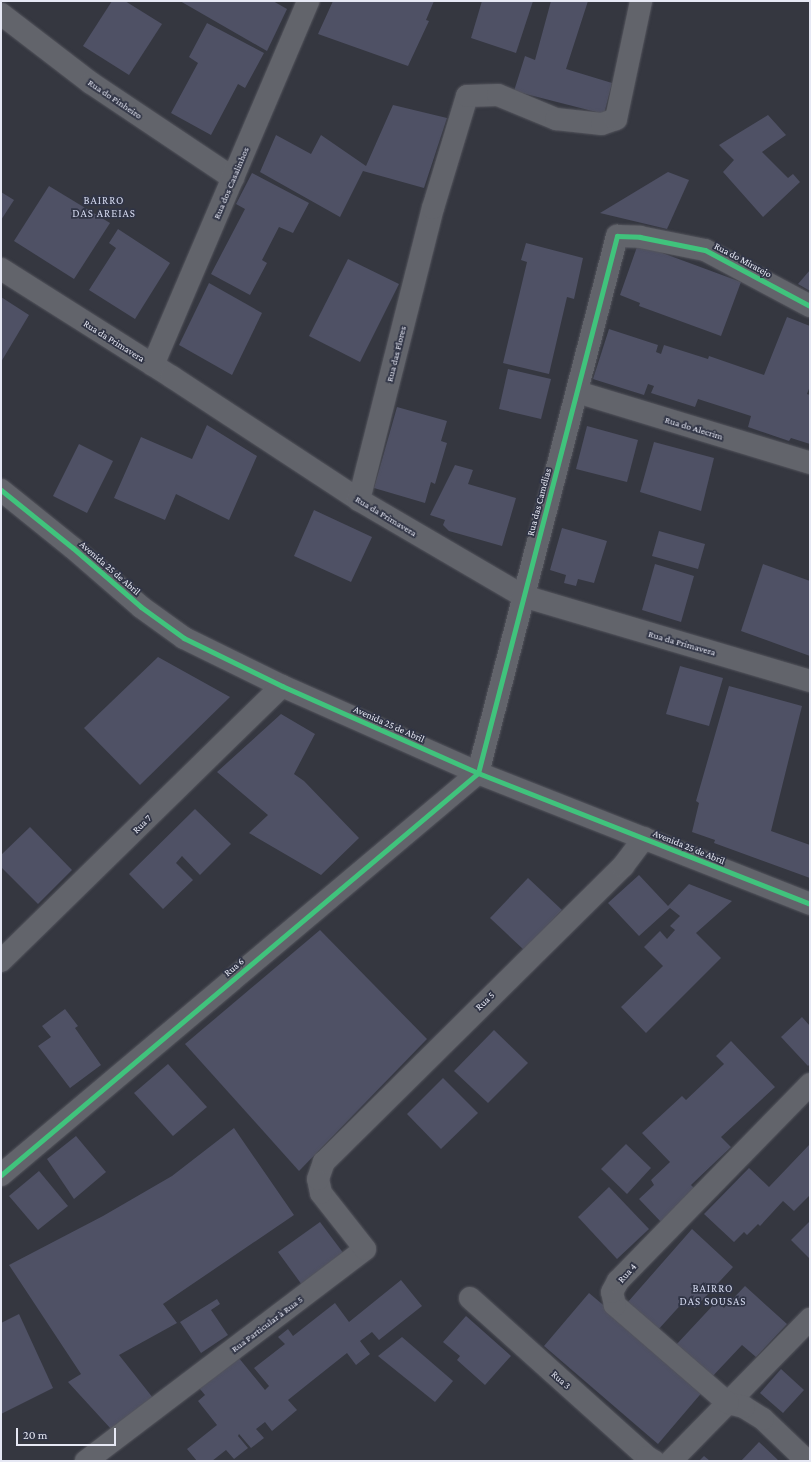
<!DOCTYPE html>
<html>
<head>
<meta charset="utf-8">
<style>
	body { margin:0 }
	#map { position:relative; width:811px; height:1462px; overflow:hidden; background:#353740; font-family:"Crimson Pro",serif }
	div>[style] { position:absolute }
	[style*='--x'] { left:calc(var(--x)*1px); top:calc(var(--y)*1px); width:calc(var(--w)*1px); rotate:calc(var(--a)*1deg) }
	.building>* { inset:0; background:#4f5165 }
	.roads { filter:drop-shadow(0 0 1px #53545c) drop-shadow(0 0 1px #53545c) }
	.minor>* { height:22px; margin:-11px; padding:0 11px; transform-origin:11px; border-radius:11px; background:#62646b }
	.cycleway>* { height:5px; margin:-2.5px; padding:0 2.5px; transform-origin:2.5px; border-radius:2.5px; background:#40c37c }
	span { translate:-50% -50%; white-space:nowrap; text-align:center; line-height:1.15; -webkit-text-stroke:3.5px #303445; paint-order:stroke }
	.street-label { font-size:10px; color:#e6e8f4 }
	.neighbourhood-label { font-size:11px; color:#d6dbf1; letter-spacing:1px }
	.frame { position:absolute; inset:0; border:2px solid #e6e8f4; pointer-events:none }
	.scale { position:absolute; left:16px; top:1428px; width:100px; height:18px; box-sizing:border-box; border:2px solid #e6e8f4; border-top:0; padding-left:5px; font-size:12px; line-height:14px; white-space:nowrap; color:#e6e8f4; -webkit-text-stroke:3px #303445; paint-order:stroke }
</style>
</head>
<body>
<div id="map">
	<div class="building">
		<div style="clip-path:polygon(112px 1px,125px 1px,162px 24px,129px 75px,83px 46px)"></div>
		<div style="clip-path:polygon(180px 1px,273px 1px,287px 9px,267px 51px)"></div>
		<div style="clip-path:polygon(333px 1px,434px 1px,426px 20px,429px 21px,408px 66px,318px 34px)"></div>
		<div style="clip-path:polygon(482px 1px,533px 1px,516px 53px,471px 38px)"></div>
		<div style="clip-path:polygon(551px 1px,588px 1px,566px 69px,612px 83px,604px 114px,514px 91px,525px 56px,535px 60px)"></div>
		<div style="clip-path:polygon(207px 23px,264px 53px,245px 88px,238px 84px,211px 135px,171px 113px,198px 63px,189px 57px)"></div>
		<div style="clip-path:polygon(393px 105px,447px 118px,424px 188px,363px 171px,340px 217px,260px 172px,276px 135px,311px 154px,321px 135px,366px 166px)"></div>
		<div style="clip-path:polygon(768px 115px,786px 135px,762px 152px,788px 178px,793px 174px,800px 182px,763px 217px,723px 172px,734px 160px,719px 145px)"></div>
		<div style="clip-path:polygon(668px 172px,689px 180px,667px 229px,600px 213px)"></div>
		<div style="clip-path:polygon(252px 173px,309px 203px,293px 233px,279px 227px,262px 260px,267px 263px,250px 295px,211px 274px,245px 209px,236px 204px)"></div>
		<div style="clip-path:polygon(49px 186px,110px 223px,74px 279px,14px 241px)"></div>
		<div style="clip-path:polygon(1px 192px,14px 200px,1px 220px)"></div>
		<div style="clip-path:polygon(118px 229px,170px 263px,135px 319px,89px 290px,116px 248px,109px 243px)"></div>
		<div style="clip-path:polygon(526px 243px,583px 258px,574px 299px,567px 297px,549px 374px,503px 363px,527px 262px,521px 260px)"></div>
		<div style="clip-path:polygon(638px 244px,741px 282px,721px 336px,639px 306px,640px 303px,620px 295px)"></div>
		<div style="clip-path:polygon(348px 259px,399px 284px,360px 362px,309px 336px)"></div>
		<div style="clip-path:polygon(810px 270px,810px 291px,798px 284px)"></div>
		<div style="clip-path:polygon(209px 283px,262px 313px,232px 375px,179px 345px)"></div>
		<div style="clip-path:polygon(1px 297px,29px 315px,1px 362px)"></div>
		<div style="clip-path:polygon(787px 317px,810px 326px,810px 386px,807px 394px,810px 395px,810px 444px,791px 438px,789px 441px,748px 427px,751px 416px,698px 399px,695px 407px,651px 393px,654px 386px,648px 384px,644px 395px,593px 379px,609px 329px,658px 345px,656px 352px,661px 354px,664px 345px,708px 359px,709px 356px,764px 375px)"></div>
		<div style="clip-path:polygon(508px 369px,551px 379px,541px 419px,499px 409px)"></div>
		<div style="clip-path:polygon(397px 407px,447px 421px,441px 441px,447px 443px,435px 484px,431px 482px,425px 503px,374px 488px)"></div>
		<div style="clip-path:polygon(207px 425px,257px 456px,229px 520px,176px 494px,165px 520px,114px 498px,141px 437px,192px 459px)"></div>
		<div style="clip-path:polygon(587px 426px,638px 440px,627px 482px,576px 469px)"></div>
		<div style="clip-path:polygon(654px 442px,714px 458px,701px 511px,640px 492px)"></div>
		<div style="clip-path:polygon(79px 444px,113px 461px,87px 513px,53px 496px)"></div>
		<div style="clip-path:polygon(455px 465px,473px 470px,468px 484px,516px 498px,502px 546px,449px 531px,443px 525px,445px 520px,430px 515px)"></div>
		<div style="clip-path:polygon(314px 510px,372px 537px,351px 582px,294px 556px)"></div>
		<div style="clip-path:polygon(562px 528px,607px 541px,594px 583px,578px 579px,576px 586px,564px 583px,566px 575px,550px 570px)"></div>
		<div style="clip-path:polygon(659px 531px,705px 544px,698px 569px,652px 556px)"></div>
		<div style="clip-path:polygon(655px 564px,694px 576px,681px 622px,642px 610px)"></div>
		<div style="clip-path:polygon(763px 564px,810px 581px,810px 656px,741px 631px)"></div>
		<div style="clip-path:polygon(158px 657px,230px 697px,140px 785px,84px 728px)"></div>
		<div style="clip-path:polygon(680px 666px,723px 678px,709px 726px,666px 714px)"></div>
		<div style="clip-path:polygon(729px 686px,802px 706px,771px 831px,810px 845px,810px 878px,714px 843px,715px 840px,692px 832px,699px 803px,696px 801px)"></div>
		<div style="clip-path:polygon(281px 714px,315px 734px,294px 774px,304px 781px,359px 838px,321px 875px,249px 833px,268px 815px,217px 772px)"></div>
		<div style="clip-path:polygon(195px 809px,231px 844px,200px 875px,182px 856px,176px 863px,193px 880px,163px 909px,129px 874px)"></div>
		<div style="clip-path:polygon(30px 827px,72px 870px,38px 904px,1px 867px,1px 855px)"></div>
		<div style="clip-path:polygon(639px 875px,668px 906px,689px 884px,732px 901px,696px 933px,721px 958px,646px 1033px,621px 1007px,663px 966px,644px 947px,660px 931px,667px 939px,675px 930px,670px 926px,680px 916px,670px 908px,639px 936px,608px 903px)"></div>
		<div style="clip-path:polygon(528px 878px,562px 910px,524px 950px,490px 918px)"></div>
		<div style="clip-path:polygon(320px 930px,427px 1039px,299px 1171px,185px 1044px)"></div>
		<div style="clip-path:polygon(65px 1009px,78px 1026px,75px 1028px,101px 1065px,70px 1088px,38px 1046px,51px 1037px,42px 1026px)"></div>
		<div style="clip-path:polygon(802px 1017px,810px 1026px,810px 1064px,808px 1066px,781px 1037px)"></div>
		<div style="clip-path:polygon(494px 1030px,528px 1063px,488px 1103px,454px 1071px)"></div>
		<div style="clip-path:polygon(731px 1041px,775px 1087px,721px 1137px,731px 1147px,691px 1185px,697px 1191px,662px 1223px,639px 1199px,654px 1185px,651px 1180px,670px 1162px,642px 1133px,682px 1096px,686px 1100px,724px 1064px,716px 1056px)"></div>
		<div style="clip-path:polygon(168px 1064px,207px 1107px,173px 1136px,134px 1093px)"></div>
		<div style="clip-path:polygon(443px 1078px,478px 1113px,441px 1149px,407px 1114px)"></div>
		<div style="clip-path:polygon(234px 1128px,294px 1215px,163px 1304px,177px 1323px,119px 1355px,153px 1398px,111px 1429px,68px 1382px,81px 1374px,9px 1265px,103px 1216px,172px 1176px)"></div>
		<div style="clip-path:polygon(76px 1136px,106px 1172px,74px 1199px,47px 1159px)"></div>
		<div style="clip-path:polygon(626px 1144px,651px 1168px,627px 1194px,601px 1169px)"></div>
		<div style="clip-path:polygon(810px 1144px,810px 1195px,794px 1211px,783px 1201px,760px 1226px,758px 1224px,747px 1235px,744px 1232px,734px 1242px,704px 1214px,749px 1168px,769px 1187px)"></div>
		<div style="clip-path:polygon(39px 1171px,68px 1206px,38px 1230px,9px 1196px)"></div>
		<div style="clip-path:polygon(609px 1187px,649px 1229px,617px 1259px,578px 1217px)"></div>
		<div style="clip-path:polygon(810px 1221px,810px 1259px,791px 1240px)"></div>
		<div style="clip-path:polygon(320px 1222px,344px 1254px,302px 1285px,278px 1252px)"></div>
		<div style="clip-path:polygon(692px 1229px,733px 1267px,695px 1308px,686px 1299px,657px 1331px,627px 1303px)"></div>
		<div style="clip-path:polygon(401px 1280px,422px 1306px,379px 1340px,372px 1332px,360px 1341px,370px 1354px,356px 1365px,347px 1353px,313px 1380px,288px 1400px,297px 1410px,272px 1431px,265px 1422px,256px 1429px,264px 1438px,251px 1448px,239px 1434px,238px 1436px,248px 1448px,234px 1459px,226px 1450px,212px 1461px,197px 1461px,187px 1449px,217px 1425px,198px 1401px,205px 1395px,195px 1383px,234px 1352px,265px 1390px,269px 1386px,254px 1368px,285px 1344px,278px 1337px,288px 1329px,293px 1336px,335px 1303px,349px 1322px)"></div>
		<div style="clip-path:polygon(745px 1286px,787px 1324px,756px 1357px,742px 1345px,710px 1379px,675px 1346px,717px 1301px,724px 1308px)"></div>
		<div style="clip-path:polygon(589px 1293px,704px 1390px,658px 1444px,544px 1346px)"></div>
		<div style="clip-path:polygon(217px 1299px,220px 1304px,211px 1310px,228px 1335px,201px 1353px,180px 1322px)"></div>
		<div style="clip-path:polygon(19px 1314px,53px 1388px,1px 1414px,1px 1323px)"></div>
		<div style="clip-path:polygon(466px 1316px,511px 1356px,485px 1385px,457px 1360px,460px 1356px,443px 1342px)"></div>
		<div style="clip-path:polygon(402px 1337px,453px 1381px,435px 1402px,378px 1356px)"></div>
		<div style="clip-path:polygon(781px 1369px,804px 1390px,783px 1413px,760px 1393px)"></div>
		<div style="clip-path:polygon(759px 1442px,779px 1461px,741px 1461px)"></div>
		<div style="clip-path:polygon(704px 1456px,710px 1461px,699px 1461px)"></div>
	</div>
	<div class="roads">
		<div class="minor">
			<div style="--x:1;--y:14;--w:113;--a:37.5"></div>
			<div style="--x:91;--y:83;--w:171;--a:33.8"></div>
			<div style="--x:1;--y:269;--w:202;--a:32.3"></div>
			<div style="--x:172;--y:377;--w:224;--a:33.3"></div>
			<div style="--x:359;--y:500;--w:190;--a:30.3"></div>
			<div style="--x:523;--y:596;--w:299;--a:16.5"></div>
			<div style="--x:153;--y:365;--w:396;--a:-66.9"></div>
			<div style="--x:577;--y:392;--w:244;--a:16.9"></div>
			<div style="--x:1;--y:490;--w:92;--a:38.9"></div>
			<div style="--x:73;--y:548;--w:90;--a:40.9"></div>
			<div style="--x:141;--y:607;--w:53;--a:35.8"></div>
			<div style="--x:184;--y:638;--w:109;--a:26.1"></div>
			<div style="--x:282;--y:686;--w:214;--a:23.9"></div>
			<div style="--x:478;--y:773;--w:357;--a:21.5"></div>
			<div style="--x:359;--y:500;--w:301;--a:-75.8"></div>
			<div style="--x:433;--y:208;--w:117;--a:-73.1"></div>
			<div style="--x:467;--y:96;--w:31;--a:-2"></div>
			<div style="--x:498;--y:95;--w:63;--a:22.5"></div>
			<div style="--x:556;--y:119;--w:46;--a:6.2"></div>
			<div style="--x:602;--y:124;--w:15;--a:-20"></div>
			<div style="--x:616;--y:119;--w:121;--a:-78"></div>
			<div style="--x:1;--y:961;--w:393;--a:-44.4"></div>
			<div style="--x:1;--y:1175;--w:624;--a:-40.12"></div>
			<div style="--x:478;--y:773;--w:555;--a:-75.49"></div>
			<div style="--x:617;--y:236;--w:23;--a:2"></div>
			<div style="--x:640;--y:237;--w:66;--a:11.3"></div>
			<div style="--x:705;--y:250;--w:119;--a:28.1"></div>
			<div style="--x:470;--y:1298;--w:238;--a:41.9"></div>
			<div style="--x:647;--y:1457;--w:8;--a:30"></div>
			<div style="--x:86;--y:1461;--w:350;--a:-37.2"></div>
			<div style="--x:365;--y:1249;--w:71;--a:-128.2"></div>
			<div style="--x:321;--y:1193;--w:14;--a:-102"></div>
			<div style="--x:318;--y:1179;--w:18;--a:-71"></div>
			<div style="--x:324;--y:1162;--w:421;--a:-44.7"></div>
			<div style="--x:623;--y:866;--w:35;--a:-53"></div>
			<div style="--x:671;--y:1461;--w:199;--a:-45.6"></div>
			<div style="--x:807;--y:1461;--w:61;--a:-136.3"></div>
			<div style="--x:763;--y:1419;--w:22;--a:-148"></div>
			<div style="--x:744;--y:1407;--w:16;--a:-166"></div>
			<div style="--x:728;--y:1403;--w:150;--a:-139.1"></div>
			<div style="--x:615;--y:1305;--w:13;--a:-103"></div>
			<div style="--x:612;--y:1292;--w:13;--a:-61"></div>
			<div style="--x:618;--y:1281;--w:275;--a:-45.7"></div>
		</div>
	</div>
	<div class="cycleway">
		<div style="--x:1;--y:490;--w:92;--a:38.9"></div>
		<div style="--x:73;--y:548;--w:90;--a:40.9"></div>
		<div style="--x:141;--y:607;--w:53;--a:35.8"></div>
		<div style="--x:184;--y:638;--w:109;--a:26.1"></div>
		<div style="--x:282;--y:686;--w:214;--a:23.9"></div>
		<div style="--x:478;--y:773;--w:357;--a:21.5"></div>
		<div style="--x:1;--y:1175;--w:624;--a:-40.12"></div>
		<div style="--x:478;--y:773;--w:555;--a:-75.49"></div>
		<div style="--x:617;--y:236;--w:23;--a:2"></div>
		<div style="--x:640;--y:237;--w:66;--a:11.3"></div>
		<div style="--x:705;--y:250;--w:119;--a:28.1"></div>
	</div>
	<div class="street-label">
		<span style="left:115px;top:99px;rotate:34deg">Rua do Pinheiro</span>
		<span style="left:231px;top:183px;rotate:-67deg">Rua dos Casalinhos</span>
		<span style="left:743px;top:260px;rotate:28deg">Rua do Miratejo</span>
		<span style="left:114px;top:341px;rotate:32deg">Rua da Primavera</span>
		<span style="left:396px;top:354px;rotate:-76deg">Rua das Flores</span>
		<span style="left:694px;top:428px;rotate:17deg">Rua do Alecrim</span>
		<span style="left:539px;top:502px;rotate:-75deg">Rua das Camélias</span>
		<span style="left:386px;top:516px;rotate:31deg">Rua da Primavera</span>
		<span style="left:110px;top:568px;rotate:41deg">Avenida 25 de Abril</span>
		<span style="left:682px;top:643px;rotate:16deg">Rua da Primavera</span>
		<span style="left:389px;top:724px;rotate:24deg">Avenida 25 de Abril</span>
		<span style="left:142px;top:824px;rotate:-44deg">Rua 7</span>
		<span style="left:689px;top:847px;rotate:22deg">Avenida 25 de Abril</span>
		<span style="left:234px;top:967px;rotate:-40deg">Rua 6</span>
		<span style="left:485px;top:1001px;rotate:-44deg">Rua 5</span>
		<span style="left:627px;top:1273px;rotate:-48deg">Rua 4</span>
		<span style="left:267px;top:1324px;rotate:-37deg">Rua Particular à Rua 5</span>
		<span style="left:561px;top:1380px;rotate:42deg">Rua 3</span>
	</div>
	<div class="neighbourhood-label">
		<span style="left:104px;top:207px">BAIRRO<br>DAS AREIAS</span>
		<span style="left:713px;top:1295px">BAIRRO<br>DAS SOUSAS</span>
	</div>
	<div class="frame"></div>
	<div class="scale">20 m</div>
</div>
</body>
</html>
